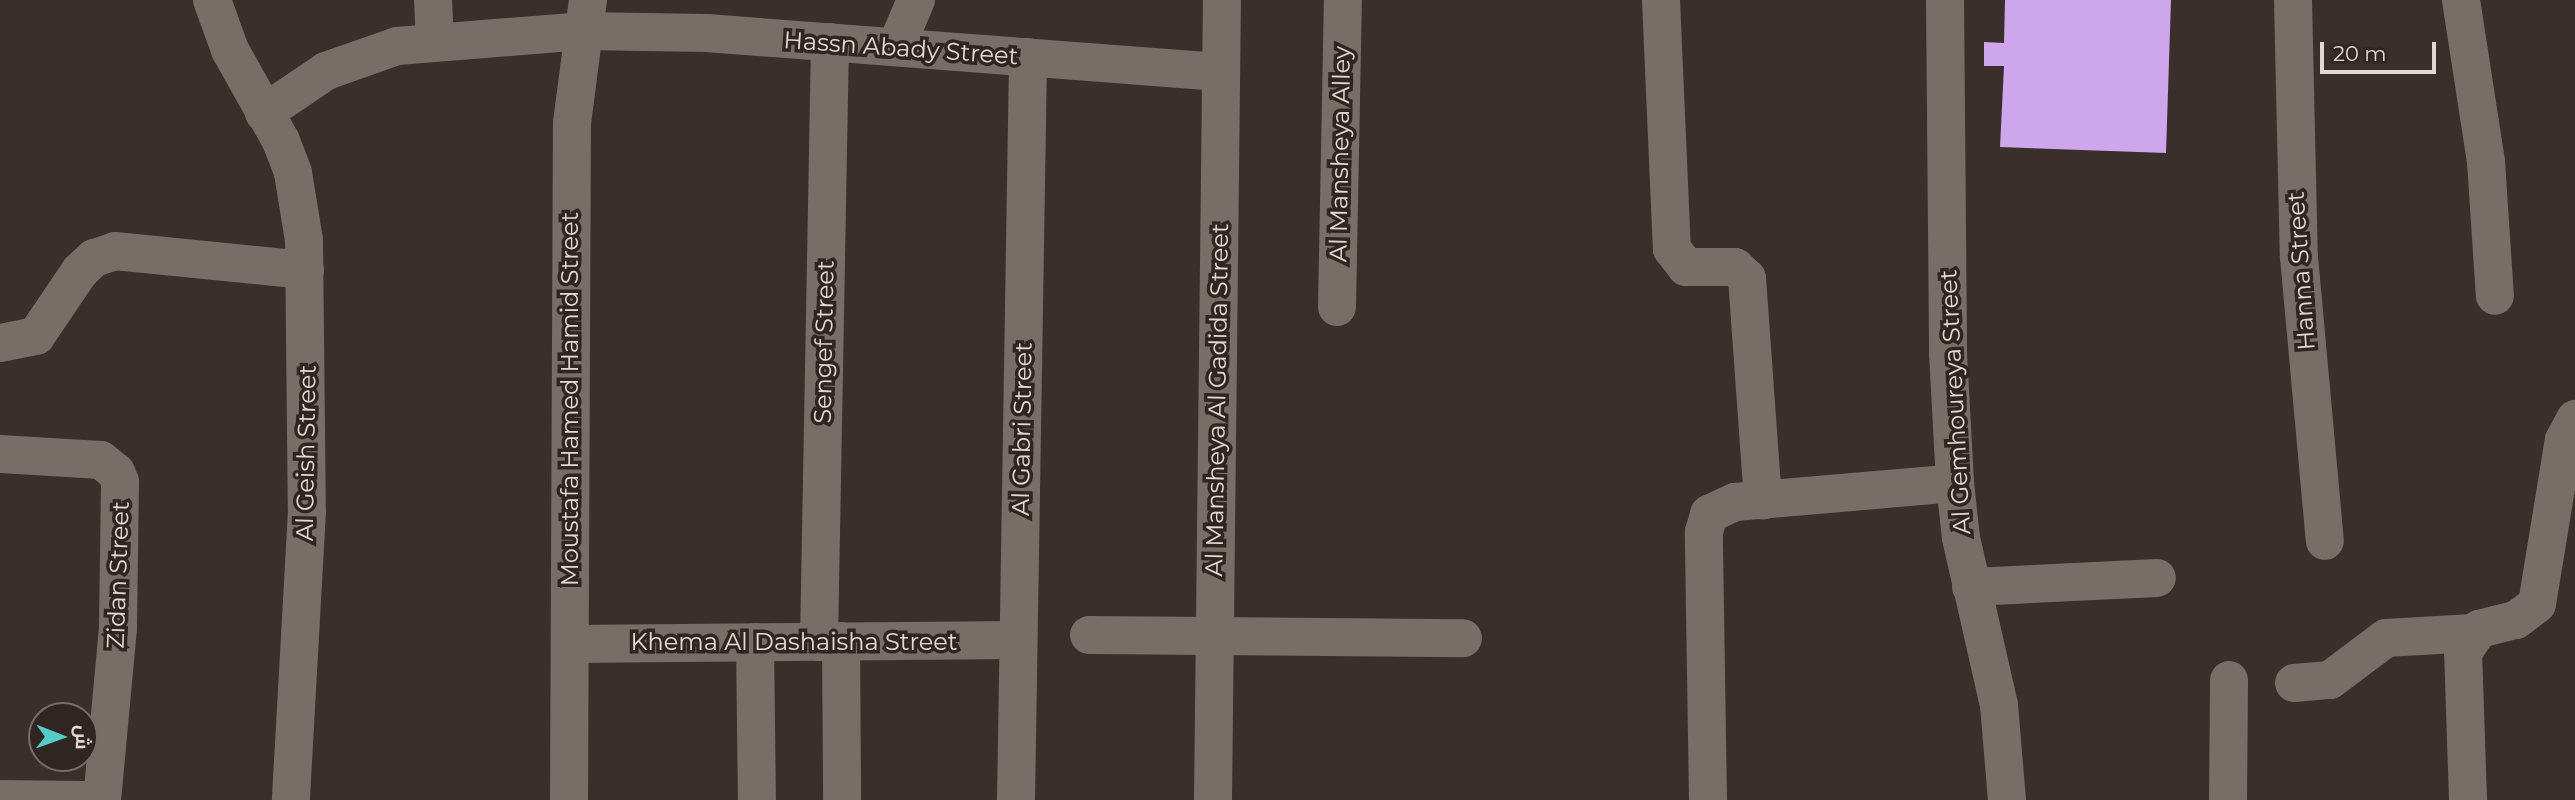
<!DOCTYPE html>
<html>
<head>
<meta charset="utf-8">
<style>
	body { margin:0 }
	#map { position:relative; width:2575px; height:800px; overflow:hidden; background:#3a2f2b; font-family:Montserrat,Cairo,sans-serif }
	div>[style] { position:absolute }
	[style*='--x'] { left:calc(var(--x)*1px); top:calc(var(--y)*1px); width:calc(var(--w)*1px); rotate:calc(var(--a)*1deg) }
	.building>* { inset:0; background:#cda6ec }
	.minor>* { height:38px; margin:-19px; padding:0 19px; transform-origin:19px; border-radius:19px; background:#796d68 }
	span { translate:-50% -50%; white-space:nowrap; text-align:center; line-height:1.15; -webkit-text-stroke:7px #302521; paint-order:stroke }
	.street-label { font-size:24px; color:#e0d9d6 }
	.north { position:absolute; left:28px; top:702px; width:70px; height:70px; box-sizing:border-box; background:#302521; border:2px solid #766d69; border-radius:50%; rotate:91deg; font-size:19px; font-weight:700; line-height:28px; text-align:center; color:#e0d9d6 }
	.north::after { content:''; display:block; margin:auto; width:24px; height:32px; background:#53cdc9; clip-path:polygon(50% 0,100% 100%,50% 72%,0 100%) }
	.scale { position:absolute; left:2320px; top:42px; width:116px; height:32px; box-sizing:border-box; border:4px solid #e0d9d6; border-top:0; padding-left:9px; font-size:21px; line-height:24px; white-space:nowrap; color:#e0d9d6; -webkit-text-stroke:5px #302521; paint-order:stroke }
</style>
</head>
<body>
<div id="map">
	<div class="building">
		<div style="clip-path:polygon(2005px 0,2171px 0,2166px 153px,2000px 147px,2004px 66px,1984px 66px,1984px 42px,2004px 43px)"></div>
	</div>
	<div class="minor">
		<div style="--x:212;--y:0;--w:53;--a:70.2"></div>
		<div style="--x:230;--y:50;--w:104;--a:60.7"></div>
		<div style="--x:281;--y:141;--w:34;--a:69"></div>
		<div style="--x:293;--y:173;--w:68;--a:80.7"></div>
		<div style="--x:304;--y:240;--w:271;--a:89.4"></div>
		<div style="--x:307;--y:511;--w:289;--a:93.2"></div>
		<div style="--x:433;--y:0;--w:42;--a:87.3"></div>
		<div style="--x:1661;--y:0;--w:249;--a:87.5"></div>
		<div style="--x:1672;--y:249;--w:23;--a:52"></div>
		<div style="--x:1686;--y:267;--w:49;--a:0"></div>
		<div style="--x:1735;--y:267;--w:16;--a:43"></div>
		<div style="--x:1747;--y:278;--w:223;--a:85.9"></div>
		<div style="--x:1945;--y:0;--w:353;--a:89.5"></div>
		<div style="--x:1948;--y:353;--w:130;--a:86.9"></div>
		<div style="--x:1955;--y:483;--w:55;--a:83.8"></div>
		<div style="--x:1961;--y:538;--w:171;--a:77.2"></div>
		<div style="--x:1999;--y:705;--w:95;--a:85.2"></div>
		<div style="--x:2293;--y:0;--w:257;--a:88.7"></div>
		<div style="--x:2299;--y:257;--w:285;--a:84.8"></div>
		<div style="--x:2461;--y:0;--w:164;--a:81.2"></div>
		<div style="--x:2486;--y:162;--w:134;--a:86.2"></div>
		<div style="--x:896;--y:47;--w:51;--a:-66.9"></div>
		<div style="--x:264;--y:113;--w:75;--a:-34.1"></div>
		<div style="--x:326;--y:71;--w:75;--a:-19.4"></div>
		<div style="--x:397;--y:46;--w:186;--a:-4.6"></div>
		<div style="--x:582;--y:31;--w:125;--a:0.9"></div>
		<div style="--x:707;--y:33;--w:514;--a:4.35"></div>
		<div style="--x:1337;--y:307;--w:307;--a:-88.9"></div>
		<div style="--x:0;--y:343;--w:37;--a:-11"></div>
		<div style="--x:36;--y:336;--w:78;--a:-55.9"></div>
		<div style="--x:80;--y:271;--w:19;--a:-43"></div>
		<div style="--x:94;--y:258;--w:22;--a:-18"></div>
		<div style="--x:115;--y:251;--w:191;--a:5.7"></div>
		<div style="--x:0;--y:454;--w:101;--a:3.4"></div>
		<div style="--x:101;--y:460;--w:19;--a:39"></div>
		<div style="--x:116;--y:472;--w:11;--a:68"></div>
		<div style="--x:120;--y:482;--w:146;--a:90.8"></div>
		<div style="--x:118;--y:628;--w:173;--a:95.3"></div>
		<div style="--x:1971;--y:587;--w:186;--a:-2.8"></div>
		<div style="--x:1089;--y:635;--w:374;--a:0.5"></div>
		<div style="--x:841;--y:641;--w:159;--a:89.6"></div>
		<div style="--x:755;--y:642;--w:158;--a:89.3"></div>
		<div style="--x:819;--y:642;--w:600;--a:-88.95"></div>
		<div style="--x:570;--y:644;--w:448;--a:-0.5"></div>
		<div style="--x:2294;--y:683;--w:36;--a:-5"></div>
		<div style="--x:2330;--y:680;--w:70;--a:-36.9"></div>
		<div style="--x:2386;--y:638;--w:87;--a:-3.3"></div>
		<div style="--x:0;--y:799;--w:84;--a:0.7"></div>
		<div style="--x:569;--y:800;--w:677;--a:-89.75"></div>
		<div style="--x:572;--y:123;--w:124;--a:-82.6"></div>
		<div style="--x:1016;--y:800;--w:743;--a:-89.07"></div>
		<div style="--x:1213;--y:800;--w:800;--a:-89.36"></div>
		<div style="--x:1708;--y:800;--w:268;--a:-90.9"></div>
		<div style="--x:1704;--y:532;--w:19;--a:-74"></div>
		<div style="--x:1709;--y:514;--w:29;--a:-25"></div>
		<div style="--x:1735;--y:502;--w:221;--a:-4.9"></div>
		<div style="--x:2228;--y:800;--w:120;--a:-89.5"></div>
		<div style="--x:2468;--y:800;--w:148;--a:-91.9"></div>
		<div style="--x:2463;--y:652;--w:28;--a:-55"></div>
		<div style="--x:2479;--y:629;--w:38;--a:-14"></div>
		<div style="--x:2516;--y:620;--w:26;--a:-37"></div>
		<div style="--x:2537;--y:604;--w:166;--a:-80.7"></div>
		<div style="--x:2564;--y:440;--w:24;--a:-62"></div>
	</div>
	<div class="street-label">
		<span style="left:901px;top:48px;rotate:4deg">Hassn Abady Street</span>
		<span style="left:1340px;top:154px;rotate:-89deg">Al Mansheya Alley</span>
		<span style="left:2301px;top:271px;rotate:-94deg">Hanna Street</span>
		<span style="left:824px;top:342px;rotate:-89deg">Sengef Street</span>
		<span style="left:570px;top:399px;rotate:-90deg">Moustafa Hamed Hamid Street</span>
		<span style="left:1217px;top:400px;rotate:-89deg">Al Mansheya Al Gadida Street</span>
		<span style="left:1955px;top:402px;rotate:-93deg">Al Gemhoureya Street</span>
		<span style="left:1022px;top:429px;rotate:-89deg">Al Gabri Street</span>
		<span style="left:306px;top:453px;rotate:-89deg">Al Geish Street</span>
		<span style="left:118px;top:575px;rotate:-88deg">Zidan Street</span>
		<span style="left:794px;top:642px">Khema Al Dashaisha Street</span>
	</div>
	<div class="north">ش</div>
	<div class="scale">20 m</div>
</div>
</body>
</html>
